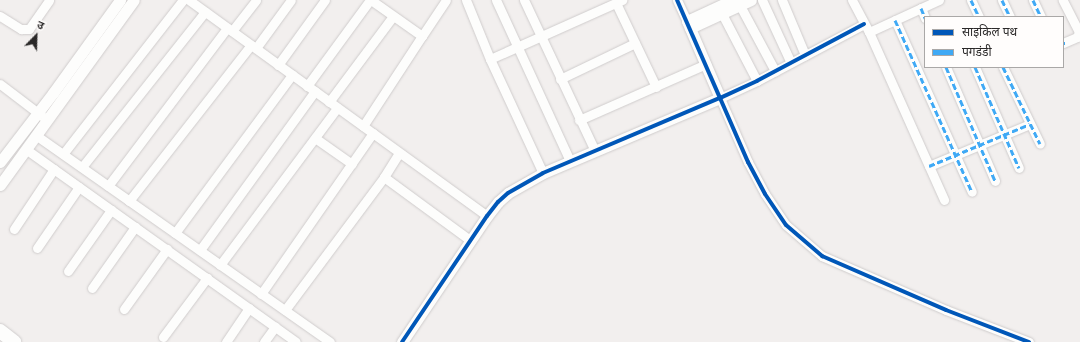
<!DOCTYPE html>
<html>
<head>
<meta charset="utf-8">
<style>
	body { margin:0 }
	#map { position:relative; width:1080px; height:342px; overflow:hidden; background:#f2efee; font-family:Mulish,"Noto Sans Devanagari",sans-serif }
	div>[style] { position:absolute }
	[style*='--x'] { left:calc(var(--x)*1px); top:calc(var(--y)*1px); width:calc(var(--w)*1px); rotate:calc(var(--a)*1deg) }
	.roads { filter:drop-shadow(0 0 1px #cfcccc) drop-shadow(0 0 1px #cfcccc) }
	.minor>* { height:9px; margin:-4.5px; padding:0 4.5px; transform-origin:4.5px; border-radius:4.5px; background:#fdfdfc }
	.tertiary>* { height:11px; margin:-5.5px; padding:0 5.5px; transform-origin:5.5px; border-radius:5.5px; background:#fdfdfc }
	.primary>* { height:14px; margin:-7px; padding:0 7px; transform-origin:7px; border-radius:7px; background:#fdfdfc }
	.quiet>* { height:3px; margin-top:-1.5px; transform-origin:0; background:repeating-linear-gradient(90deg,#3fa9f5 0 6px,transparent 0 9px) }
	.cycleway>* { height:4px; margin:-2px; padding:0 2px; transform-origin:2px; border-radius:2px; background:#0057b8 }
	span { translate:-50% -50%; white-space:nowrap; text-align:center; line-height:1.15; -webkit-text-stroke:3px #fffdfc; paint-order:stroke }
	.legend { position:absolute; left:924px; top:16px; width:140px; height:52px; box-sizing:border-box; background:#fffdfc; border:1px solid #aaa8a7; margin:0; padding:5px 7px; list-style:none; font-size:12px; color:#2a2828 }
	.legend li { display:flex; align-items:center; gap:8px; height:20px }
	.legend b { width:20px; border:1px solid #aaa8a7 }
	.north { position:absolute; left:16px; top:16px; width:40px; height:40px; -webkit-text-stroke:3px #fffdfc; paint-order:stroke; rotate:23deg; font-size:11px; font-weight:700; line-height:16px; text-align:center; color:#2a2828 }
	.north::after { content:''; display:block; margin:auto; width:14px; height:18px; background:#2a2828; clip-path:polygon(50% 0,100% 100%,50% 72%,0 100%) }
</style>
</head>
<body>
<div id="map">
	<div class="roads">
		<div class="minor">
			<div style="--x:189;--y:0;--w:368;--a:35.9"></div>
			<div style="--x:466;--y:0;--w:64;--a:67.9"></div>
			<div style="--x:490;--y:59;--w:126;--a:65.1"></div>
			<div style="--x:496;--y:0;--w:177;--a:65.3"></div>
			<div style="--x:524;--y:0;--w:167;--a:64.8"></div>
			<div style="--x:677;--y:0;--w:23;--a:65"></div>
			<div style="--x:737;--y:0;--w:81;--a:61.8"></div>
			<div style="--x:762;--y:0;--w:69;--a:65.3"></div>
			<div style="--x:782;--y:0;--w:60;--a:67.3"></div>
			<div style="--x:852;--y:0;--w:36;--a:62"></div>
			<div style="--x:869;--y:32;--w:184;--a:65.9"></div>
			<div style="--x:971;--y:0;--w:19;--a:65"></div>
			<div style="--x:1002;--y:0;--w:19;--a:65"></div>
			<div style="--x:1033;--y:0;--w:19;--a:65"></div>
			<div style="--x:616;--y:3;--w:93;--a:64.5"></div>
			<div style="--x:719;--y:8;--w:82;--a:62.5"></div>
			<div style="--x:921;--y:8;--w:11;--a:68"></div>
			<div style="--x:0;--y:16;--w:25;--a:32"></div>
			<div style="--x:21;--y:29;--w:8;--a:0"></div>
			<div style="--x:29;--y:29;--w:35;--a:-55"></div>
			<div style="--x:895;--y:20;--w:188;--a:65.9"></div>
			<div style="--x:864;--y:24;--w:121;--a:152"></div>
			<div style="--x:757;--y:81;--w:41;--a:155.3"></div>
			<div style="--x:720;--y:98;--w:70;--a:66.4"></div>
			<div style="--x:748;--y:162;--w:36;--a:62"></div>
			<div style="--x:765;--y:194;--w:37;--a:56"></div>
			<div style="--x:786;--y:225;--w:48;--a:40.7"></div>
			<div style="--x:822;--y:256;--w:135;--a:23.5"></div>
			<div style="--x:946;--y:310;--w:89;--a:21.1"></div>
			<div style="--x:232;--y:31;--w:39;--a:-52"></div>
			<div style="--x:869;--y:32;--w:77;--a:-24.6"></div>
			<div style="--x:422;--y:36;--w:43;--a:-56.3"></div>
			<div style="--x:1063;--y:43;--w:15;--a:-23"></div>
			<div style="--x:1077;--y:37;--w:5;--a:-68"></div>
			<div style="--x:1079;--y:32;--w:36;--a:-117"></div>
			<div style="--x:256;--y:48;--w:59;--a:-53.9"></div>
			<div style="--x:490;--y:59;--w:145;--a:-24.1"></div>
			<div style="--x:278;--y:65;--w:80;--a:-54.1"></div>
			<div style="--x:946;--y:67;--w:124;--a:66.7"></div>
			<div style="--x:975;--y:67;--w:110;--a:66.5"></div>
			<div style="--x:1003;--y:67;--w:85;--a:64.3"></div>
			<div style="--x:560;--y:79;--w:83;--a:-25.6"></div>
			<div style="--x:0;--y:84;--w:53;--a:37.3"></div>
			<div style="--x:307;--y:86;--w:107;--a:-53.8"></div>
			<div style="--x:329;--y:102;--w:107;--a:-53.3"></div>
			<div style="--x:579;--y:120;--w:139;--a:-23.8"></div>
			<div style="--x:363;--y:126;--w:108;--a:-56.8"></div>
			<div style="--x:422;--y:36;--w:62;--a:-144.8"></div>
			<div style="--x:37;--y:136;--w:358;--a:35.1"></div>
			<div style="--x:315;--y:138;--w:45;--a:35.1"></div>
			<div style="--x:27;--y:150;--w:330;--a:35.5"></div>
			<div style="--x:63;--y:154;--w:195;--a:-52.1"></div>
			<div style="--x:929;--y:166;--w:109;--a:-22.6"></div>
			<div style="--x:82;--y:167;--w:198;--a:-51.6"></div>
			<div style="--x:384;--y:177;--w:108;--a:36.3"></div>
			<div style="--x:108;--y:186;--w:198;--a:-53"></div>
			<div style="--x:129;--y:201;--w:198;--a:-52"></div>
			<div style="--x:14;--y:229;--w:72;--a:-56.3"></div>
			<div style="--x:175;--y:233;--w:197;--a:-53.5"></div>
			<div style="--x:37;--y:248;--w:74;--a:-55.5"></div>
			<div style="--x:200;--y:250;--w:196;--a:-54.1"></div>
			<div style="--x:220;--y:265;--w:196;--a:-53.3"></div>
			<div style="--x:68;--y:271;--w:75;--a:-54.8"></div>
			<div style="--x:92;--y:288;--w:75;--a:-54.8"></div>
			<div style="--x:261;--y:294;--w:196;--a:-55.2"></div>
			<div style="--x:124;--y:309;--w:74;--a:-54.4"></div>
			<div style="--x:285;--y:310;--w:166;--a:-53.3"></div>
			<div style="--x:384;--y:177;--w:28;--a:-58"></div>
			<div style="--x:163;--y:337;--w:74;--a:-53.3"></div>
			<div style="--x:226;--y:342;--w:41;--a:-55.9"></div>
			<div style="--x:264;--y:342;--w:19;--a:-54"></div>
		</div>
		<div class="tertiary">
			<div style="--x:690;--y:28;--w:67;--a:-24.7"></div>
			<div style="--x:0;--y:162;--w:87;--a:-52.5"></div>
			<div style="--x:53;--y:93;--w:115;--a:-54.2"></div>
			<div style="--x:0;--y:185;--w:228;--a:-54.1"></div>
			<div style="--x:402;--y:342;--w:152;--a:-56"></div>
			<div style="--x:487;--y:216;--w:18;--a:-52"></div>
			<div style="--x:498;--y:202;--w:13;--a:-42"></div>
			<div style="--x:508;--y:193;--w:40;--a:-29.7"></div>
			<div style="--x:543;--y:173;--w:192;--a:-23"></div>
			<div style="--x:720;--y:98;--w:84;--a:-113.2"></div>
			<div style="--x:687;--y:21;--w:50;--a:-25"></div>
		</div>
		<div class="primary">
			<div style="--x:0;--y:331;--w:18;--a:38"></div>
		</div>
	</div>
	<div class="quiet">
		<div style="--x:971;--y:0;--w:19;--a:65"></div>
		<div style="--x:1002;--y:0;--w:19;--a:65"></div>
		<div style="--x:1033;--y:0;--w:19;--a:65"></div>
		<div style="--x:921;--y:8;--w:11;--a:68"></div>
		<div style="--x:895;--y:20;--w:188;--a:65.9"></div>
		<div style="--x:1063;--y:43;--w:2;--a:0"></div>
		<div style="--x:946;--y:67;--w:124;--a:66.7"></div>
		<div style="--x:975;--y:67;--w:110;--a:66.5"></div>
		<div style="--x:1003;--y:67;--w:85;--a:64.3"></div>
		<div style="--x:929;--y:166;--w:109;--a:-22.6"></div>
	</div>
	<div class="cycleway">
		<div style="--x:864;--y:24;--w:121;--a:152"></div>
		<div style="--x:757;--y:81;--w:41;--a:155.3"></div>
		<div style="--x:720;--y:98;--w:70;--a:66.4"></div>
		<div style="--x:748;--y:162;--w:36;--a:62"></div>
		<div style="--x:765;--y:194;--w:37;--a:56"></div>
		<div style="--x:786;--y:225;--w:48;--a:40.7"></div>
		<div style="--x:822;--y:256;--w:135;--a:23.5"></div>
		<div style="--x:946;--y:310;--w:89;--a:21.1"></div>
		<div style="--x:402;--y:342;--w:152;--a:-56"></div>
		<div style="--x:487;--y:216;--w:18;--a:-52"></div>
		<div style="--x:498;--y:202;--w:13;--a:-42"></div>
		<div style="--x:508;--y:193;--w:40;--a:-29.7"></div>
		<div style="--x:543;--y:173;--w:192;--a:-23"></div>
		<div style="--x:720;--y:98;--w:107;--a:-113.7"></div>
	</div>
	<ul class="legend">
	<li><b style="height:5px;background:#0057b8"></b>साइकिल पथ</li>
	<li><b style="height:5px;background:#3fa9f5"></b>पगडंडी</li>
	</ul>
	<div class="north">उ</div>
</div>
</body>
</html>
